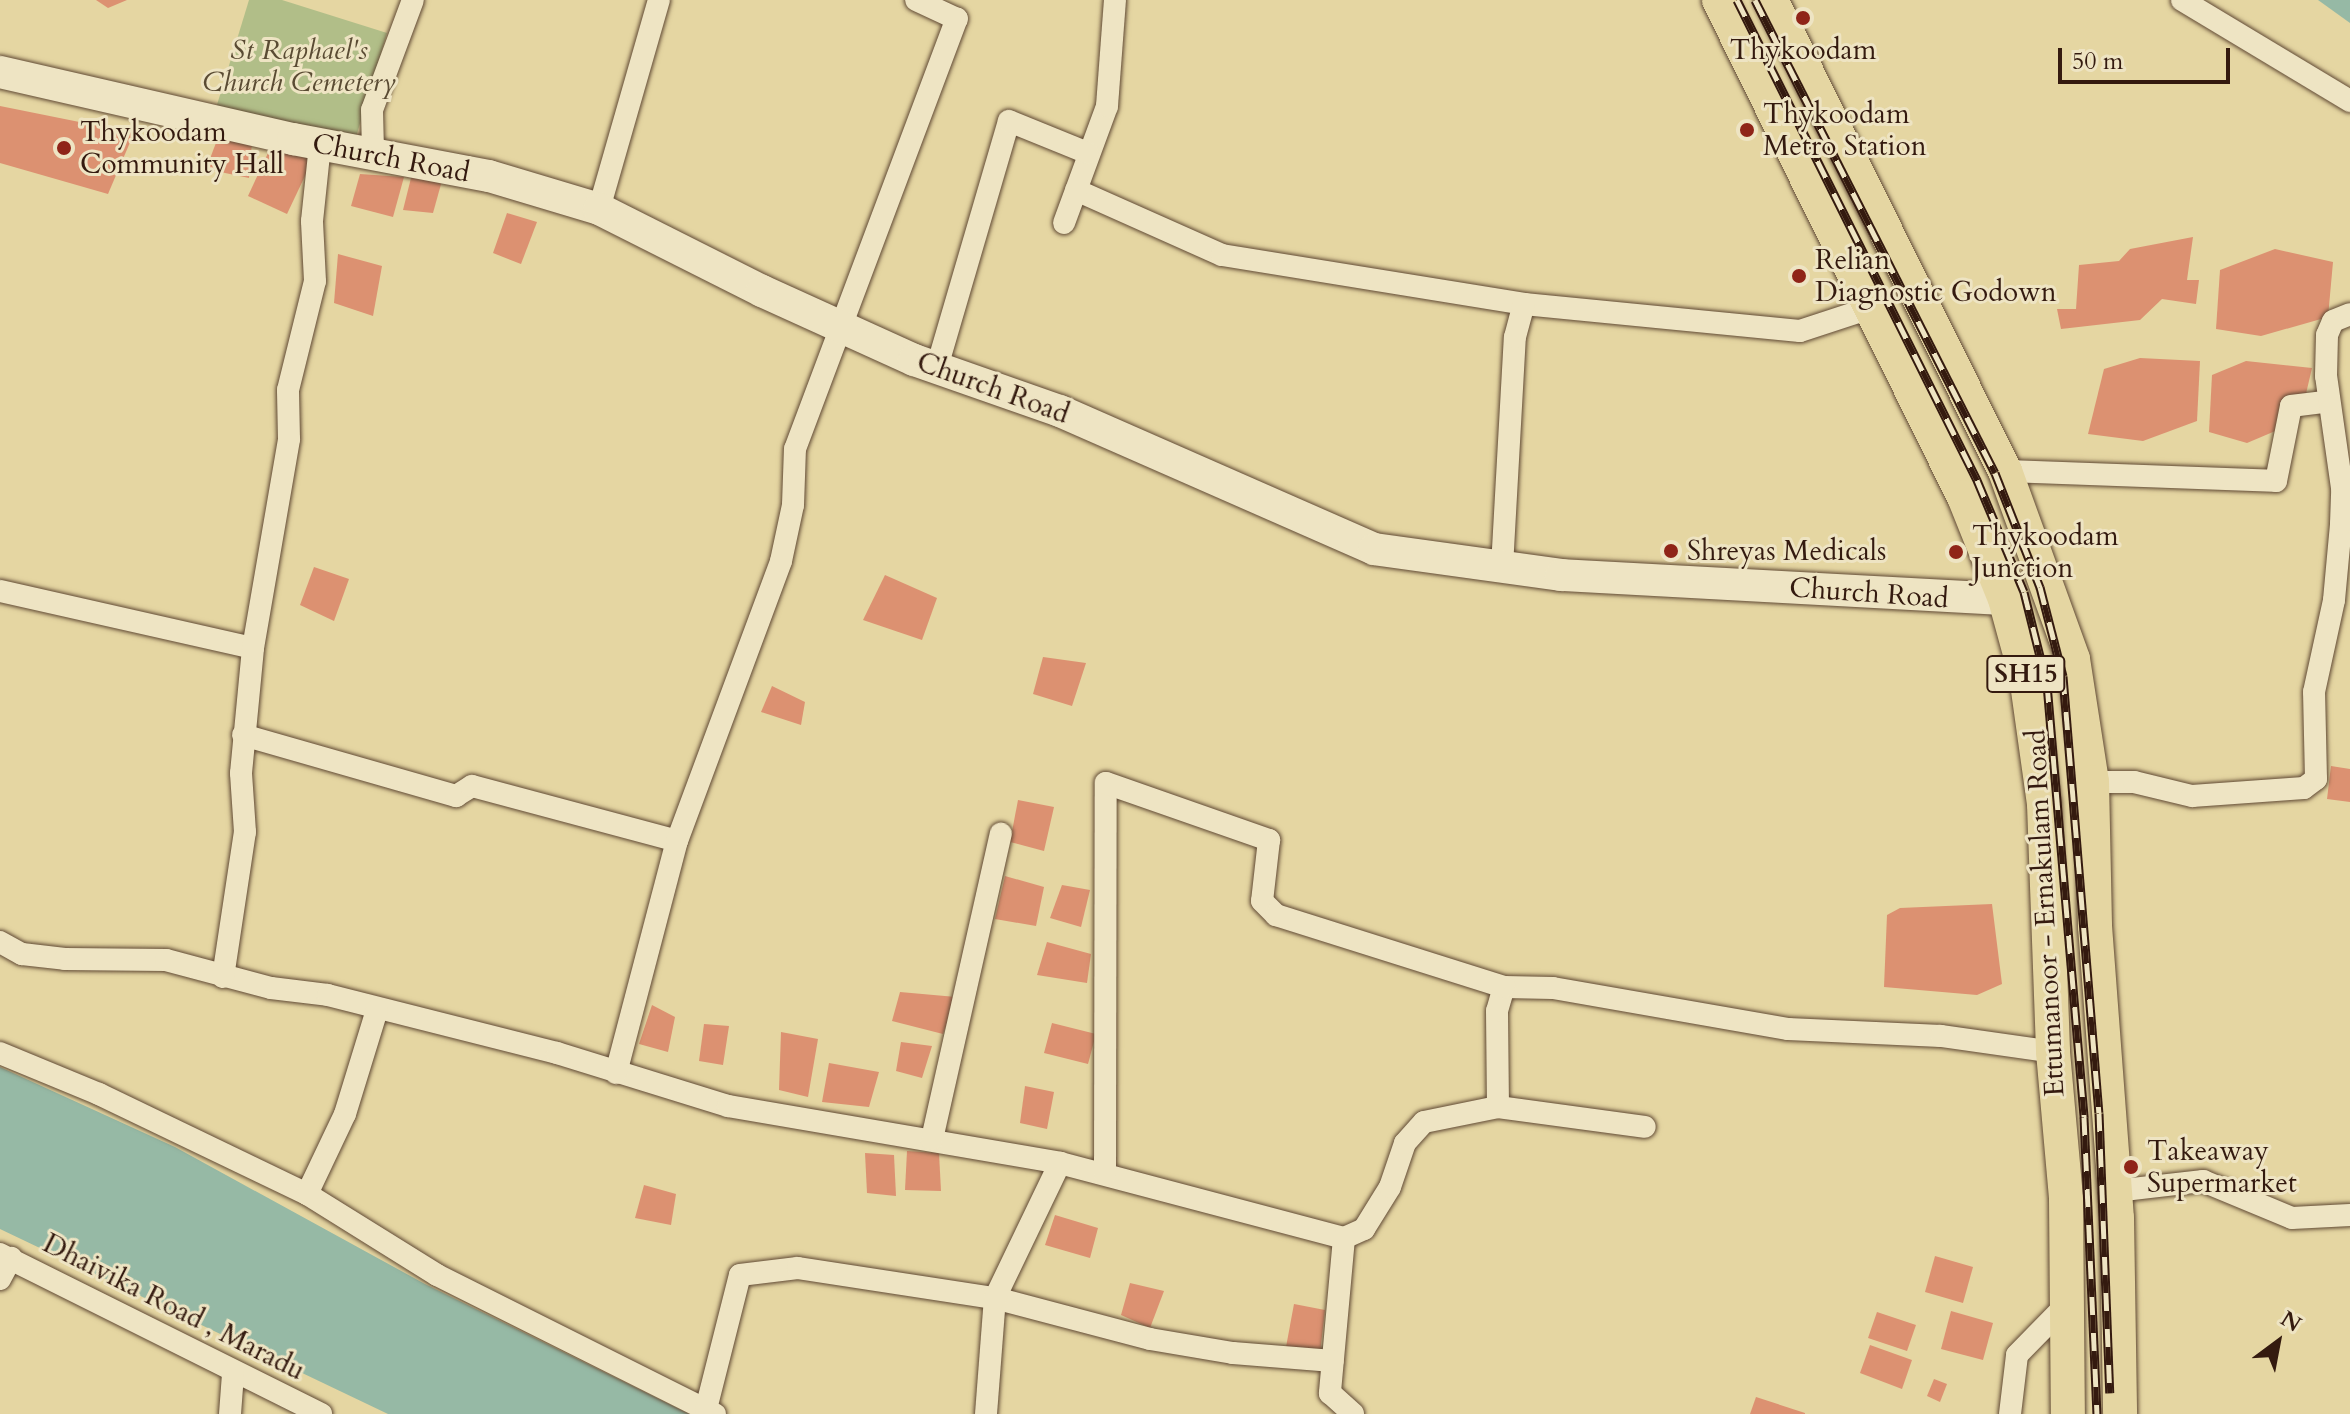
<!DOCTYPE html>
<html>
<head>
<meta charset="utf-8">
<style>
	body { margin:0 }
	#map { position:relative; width:2350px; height:1414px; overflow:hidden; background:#e5d6a2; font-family:Cardo,serif }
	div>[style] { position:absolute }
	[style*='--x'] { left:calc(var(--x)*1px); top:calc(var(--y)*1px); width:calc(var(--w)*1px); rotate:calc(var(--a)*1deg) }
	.green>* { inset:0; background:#b1be88 }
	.water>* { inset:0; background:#96b9a5 }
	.building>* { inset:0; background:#dc9171 }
	.roads { filter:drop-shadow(0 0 2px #604934) drop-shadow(0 0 2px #604934) }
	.street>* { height:22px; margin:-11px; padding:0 11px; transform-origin:11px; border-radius:11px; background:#eee4c3 }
	.secondary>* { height:32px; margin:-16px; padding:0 16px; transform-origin:16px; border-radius:16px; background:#eee4c3 }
	.primary>* { height:34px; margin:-17px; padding:0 17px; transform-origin:17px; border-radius:17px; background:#e5d6a2 }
	.rail>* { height:9px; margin-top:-4.5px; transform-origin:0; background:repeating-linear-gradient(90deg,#eee4c3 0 18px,#341a0f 0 36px); box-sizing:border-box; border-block:2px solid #341a0f }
	.dots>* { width:22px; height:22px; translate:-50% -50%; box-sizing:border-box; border:4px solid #eee4c3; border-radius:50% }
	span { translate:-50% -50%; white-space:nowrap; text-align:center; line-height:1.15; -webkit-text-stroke:6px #eee4c3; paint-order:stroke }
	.shield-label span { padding:2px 6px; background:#eee4c3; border:2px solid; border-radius:6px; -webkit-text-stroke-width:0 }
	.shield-label { font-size:26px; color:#341a0f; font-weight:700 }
	.park-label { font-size:28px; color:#5a4b33; font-style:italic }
	.poi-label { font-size:28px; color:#341a0f }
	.left { translate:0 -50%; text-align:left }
	.street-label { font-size:28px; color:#341a0f }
	.north { position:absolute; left:2238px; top:1302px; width:80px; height:80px; -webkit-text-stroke:6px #eee4c3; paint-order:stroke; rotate:32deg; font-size:22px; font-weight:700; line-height:32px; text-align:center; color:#341a0f }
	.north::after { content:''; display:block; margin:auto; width:28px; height:36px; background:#341a0f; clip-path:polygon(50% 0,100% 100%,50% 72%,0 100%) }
	.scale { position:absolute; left:2058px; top:48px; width:172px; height:36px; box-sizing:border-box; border:4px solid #341a0f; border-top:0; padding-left:10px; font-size:24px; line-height:28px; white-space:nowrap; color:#341a0f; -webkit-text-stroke:6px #eee4c3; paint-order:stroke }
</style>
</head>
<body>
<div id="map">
	<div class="green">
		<div style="clip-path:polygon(249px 0,282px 0,387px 33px,356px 137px,216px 108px)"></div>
	</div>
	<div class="water">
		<div style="clip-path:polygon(2318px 0,2350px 0,2350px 23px)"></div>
		<div style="clip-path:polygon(0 1067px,175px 1147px,425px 1284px,689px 1414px,388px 1414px,0 1229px)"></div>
	</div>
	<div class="building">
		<div style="clip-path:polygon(96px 0,127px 0,108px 8px)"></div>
		<div style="clip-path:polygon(0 106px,134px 133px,108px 194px,0 163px)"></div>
		<div style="clip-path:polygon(219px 135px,252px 142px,249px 178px,206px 169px)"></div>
		<div style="clip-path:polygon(275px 138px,314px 157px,287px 214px,248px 196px)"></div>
		<div style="clip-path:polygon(360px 174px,404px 177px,393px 217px,351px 206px)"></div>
		<div style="clip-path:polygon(412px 174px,443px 177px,433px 213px,403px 210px)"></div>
		<div style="clip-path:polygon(507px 213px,537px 222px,521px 264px,493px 253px)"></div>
		<div style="clip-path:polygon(2193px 237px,2187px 280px,2199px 280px,2196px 304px,2162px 299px,2140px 320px,2061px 329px,2057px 309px,2076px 309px,2079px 265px,2119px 261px,2130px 249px)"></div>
		<div style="clip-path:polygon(2275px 249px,2333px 262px,2328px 317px,2261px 336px,2216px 329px,2220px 270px)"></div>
		<div style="clip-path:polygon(338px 254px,382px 266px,373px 316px,334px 303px)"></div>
		<div style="clip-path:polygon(2140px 358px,2200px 361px,2197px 421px,2143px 441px,2088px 434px,2104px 369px)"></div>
		<div style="clip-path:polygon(2246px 361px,2312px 368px,2305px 398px,2280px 429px,2247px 443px,2209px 432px,2212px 375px)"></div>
		<div style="clip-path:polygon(314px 567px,349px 579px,334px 621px,300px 605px)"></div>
		<div style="clip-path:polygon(885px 575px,937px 598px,922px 640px,863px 620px)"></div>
		<div style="clip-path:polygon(1043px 657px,1086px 663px,1072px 706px,1033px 694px)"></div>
		<div style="clip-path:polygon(772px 686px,805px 702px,801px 725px,761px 712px)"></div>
		<div style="clip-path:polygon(2331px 766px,2350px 769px,2350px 802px,2327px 799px)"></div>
		<div style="clip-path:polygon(1018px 800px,1054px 807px,1044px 851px,1010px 842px)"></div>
		<div style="clip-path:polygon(1005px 876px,1044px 887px,1036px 926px,995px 919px)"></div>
		<div style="clip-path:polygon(1062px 885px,1090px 890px,1081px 927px,1050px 918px)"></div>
		<div style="clip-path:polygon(1992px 904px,2002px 984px,1977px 995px,1884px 987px,1887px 915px,1900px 908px)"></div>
		<div style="clip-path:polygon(1047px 942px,1091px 954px,1087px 983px,1037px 975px)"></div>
		<div style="clip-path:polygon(900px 992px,956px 997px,943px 1034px,892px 1021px)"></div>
		<div style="clip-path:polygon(652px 1005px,675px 1017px,668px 1052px,639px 1044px)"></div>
		<div style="clip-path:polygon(1052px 1023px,1096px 1034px,1088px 1064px,1044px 1053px)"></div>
		<div style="clip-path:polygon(704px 1024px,729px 1026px,723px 1065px,699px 1061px)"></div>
		<div style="clip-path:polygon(781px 1032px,818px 1039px,808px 1097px,779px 1090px)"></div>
		<div style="clip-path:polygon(901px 1042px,932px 1046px,922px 1078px,896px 1071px)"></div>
		<div style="clip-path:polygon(829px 1063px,879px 1072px,869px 1107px,822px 1102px)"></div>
		<div style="clip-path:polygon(1025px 1086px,1054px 1092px,1047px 1129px,1020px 1123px)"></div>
		<div style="clip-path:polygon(907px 1151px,939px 1153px,941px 1191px,905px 1190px)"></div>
		<div style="clip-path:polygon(865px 1153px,894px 1155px,896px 1196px,867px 1193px)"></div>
		<div style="clip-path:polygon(644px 1185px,676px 1194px,671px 1225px,635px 1218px)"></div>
		<div style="clip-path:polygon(1055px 1215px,1098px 1228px,1090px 1258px,1045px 1245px)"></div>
		<div style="clip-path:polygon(1935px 1256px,1973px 1267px,1963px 1303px,1925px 1292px)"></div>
		<div style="clip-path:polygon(1130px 1283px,1164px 1291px,1150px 1328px,1121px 1315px)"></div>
		<div style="clip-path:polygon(1294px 1304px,1325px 1310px,1320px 1353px,1286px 1347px)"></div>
		<div style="clip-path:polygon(1951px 1311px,1993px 1323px,1983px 1360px,1941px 1349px)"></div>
		<div style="clip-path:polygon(1877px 1312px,1916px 1325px,1907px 1351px,1868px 1338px)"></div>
		<div style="clip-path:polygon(1870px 1345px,1912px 1360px,1902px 1389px,1860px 1373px)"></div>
		<div style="clip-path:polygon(1934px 1379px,1947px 1384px,1940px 1402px,1927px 1396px)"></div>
		<div style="clip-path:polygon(1756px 1397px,1805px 1413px,1805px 1414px,1750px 1414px)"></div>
	</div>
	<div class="roads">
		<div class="street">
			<div style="--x:2182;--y:0;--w:196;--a:31"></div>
			<div style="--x:373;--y:151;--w:41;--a:-91.4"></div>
			<div style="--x:372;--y:110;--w:117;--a:-69.6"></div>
			<div style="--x:1076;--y:190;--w:160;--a:24"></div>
			<div style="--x:1222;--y:255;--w:306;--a:9.2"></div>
			<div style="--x:1524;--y:304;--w:277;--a:5.6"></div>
			<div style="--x:1800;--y:331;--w:77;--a:-18.2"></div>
			<div style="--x:599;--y:209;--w:217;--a:-74"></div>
			<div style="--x:1064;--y:223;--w:125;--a:-69.8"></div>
			<div style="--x:1107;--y:106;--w:106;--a:-85.7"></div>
			<div style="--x:937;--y:367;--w:256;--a:-73.7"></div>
			<div style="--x:1009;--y:121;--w:85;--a:22.1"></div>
			<div style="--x:2005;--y:471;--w:271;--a:2.1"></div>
			<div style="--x:2276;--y:481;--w:76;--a:-78.7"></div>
			<div style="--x:2291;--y:406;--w:38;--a:-7"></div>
			<div style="--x:1502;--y:567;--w:230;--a:-86.8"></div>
			<div style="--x:1515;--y:337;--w:34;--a:-75"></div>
			<div style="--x:0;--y:591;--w:259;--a:12.7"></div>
			<div style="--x:243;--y:735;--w:222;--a:16"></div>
			<div style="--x:456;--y:796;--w:19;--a:-32"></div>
			<div style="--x:472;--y:786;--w:212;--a:15"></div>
			<div style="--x:2092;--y:782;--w:42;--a:0"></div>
			<div style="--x:2134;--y:782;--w:60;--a:13.6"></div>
			<div style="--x:2192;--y:796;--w:112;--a:-4.1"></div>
			<div style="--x:2304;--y:788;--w:15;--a:-37"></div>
			<div style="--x:2316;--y:779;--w:87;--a:-91.3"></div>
			<div style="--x:2314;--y:692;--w:94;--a:-77.7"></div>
			<div style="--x:2334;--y:600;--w:76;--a:-84.7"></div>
			<div style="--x:2341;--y:524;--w:36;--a:-88"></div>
			<div style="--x:2342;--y:488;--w:113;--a:-98.1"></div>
			<div style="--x:2326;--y:376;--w:41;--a:-88.6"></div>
			<div style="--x:2327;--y:335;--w:15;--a:-67"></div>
			<div style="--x:2333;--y:321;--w:18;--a:-22"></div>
			<div style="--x:0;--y:942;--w:25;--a:29"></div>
			<div style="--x:22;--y:954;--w:43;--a:6.6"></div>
			<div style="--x:65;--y:959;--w:101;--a:0.6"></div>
			<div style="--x:166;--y:960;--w:109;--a:14.9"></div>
			<div style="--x:271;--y:988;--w:57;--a:7"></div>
			<div style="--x:328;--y:995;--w:236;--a:14.2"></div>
			<div style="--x:557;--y:1053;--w:179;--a:17.2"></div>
			<div style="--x:728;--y:1106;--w:337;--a:9.7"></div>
			<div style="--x:1060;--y:1163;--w:294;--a:14.8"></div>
			<div style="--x:1344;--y:1238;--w:22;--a:-24"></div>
			<div style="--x:1364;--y:1229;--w:49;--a:-58.2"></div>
			<div style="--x:1390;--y:1187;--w:46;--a:-71.2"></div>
			<div style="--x:1405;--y:1143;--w:28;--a:-48"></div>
			<div style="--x:1424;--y:1122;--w:76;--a:-11.5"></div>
			<div style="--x:1498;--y:1107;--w:96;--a:-90.6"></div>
			<div style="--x:1497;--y:1011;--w:25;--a:-74"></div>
			<div style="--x:1504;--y:987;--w:49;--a:1.2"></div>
			<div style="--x:1553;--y:988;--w:239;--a:9.9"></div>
			<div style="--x:1788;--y:1029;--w:153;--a:2.6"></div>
			<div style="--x:1941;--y:1036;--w:113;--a:8.1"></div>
			<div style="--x:223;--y:977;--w:147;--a:-81.4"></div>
			<div style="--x:245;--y:832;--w:59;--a:-93.9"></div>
			<div style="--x:241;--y:773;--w:126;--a:-84.5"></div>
			<div style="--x:253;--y:648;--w:212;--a:-80.2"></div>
			<div style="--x:289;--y:439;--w:49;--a:-91.2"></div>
			<div style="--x:288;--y:390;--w:112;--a:-76.1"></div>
			<div style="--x:315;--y:281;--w:60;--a:-92.9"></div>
			<div style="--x:312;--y:221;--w:76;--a:-84"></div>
			<div style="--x:0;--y:1053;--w:107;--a:22.5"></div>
			<div style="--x:99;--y:1094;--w:231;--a:25.7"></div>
			<div style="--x:307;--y:1194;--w:153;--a:31.9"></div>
			<div style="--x:437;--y:1275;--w:311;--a:26.6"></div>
			<div style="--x:616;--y:1073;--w:240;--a:-75.3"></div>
			<div style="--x:677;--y:841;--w:299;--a:-69.6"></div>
			<div style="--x:781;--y:561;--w:57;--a:-77.9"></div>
			<div style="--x:793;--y:505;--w:56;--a:-88"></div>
			<div style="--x:795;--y:449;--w:460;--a:-69.4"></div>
			<div style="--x:957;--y:19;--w:45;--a:-155.1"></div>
			<div style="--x:1498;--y:1107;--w:148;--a:7.7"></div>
			<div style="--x:932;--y:1139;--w:313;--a:-77.3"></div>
			<div style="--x:1105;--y:1174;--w:391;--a:-89.9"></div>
			<div style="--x:1106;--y:783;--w:173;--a:19.3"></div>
			<div style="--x:1269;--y:840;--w:61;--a:96.5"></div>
			<div style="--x:1262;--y:901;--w:20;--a:45"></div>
			<div style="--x:1276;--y:915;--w:239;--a:17.5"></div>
			<div style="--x:2115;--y:1191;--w:89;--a:-6.5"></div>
			<div style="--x:2203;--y:1181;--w:96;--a:22.6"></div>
			<div style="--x:2292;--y:1218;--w:58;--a:-3"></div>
			<div style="--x:307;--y:1194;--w:89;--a:-64.6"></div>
			<div style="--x:345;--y:1114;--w:109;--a:-72.9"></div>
			<div style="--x:1344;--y:1238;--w:156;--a:95.2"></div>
			<div style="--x:1330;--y:1393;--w:31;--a:42"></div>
			<div style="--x:0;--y:1254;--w:359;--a:26.5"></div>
			<div style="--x:0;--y:1279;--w:24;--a:-62"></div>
			<div style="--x:706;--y:1409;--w:138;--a:-75.8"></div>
			<div style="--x:740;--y:1275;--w:58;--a:-6.9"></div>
			<div style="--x:798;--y:1268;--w:199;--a:8.7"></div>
			<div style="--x:995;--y:1298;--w:160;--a:14.8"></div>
			<div style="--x:1150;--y:1339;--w:84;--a:9.6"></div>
			<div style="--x:1233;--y:1353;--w:100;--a:4.6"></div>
			<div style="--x:230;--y:1414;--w:40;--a:-85.7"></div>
			<div style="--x:986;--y:1414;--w:116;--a:-85.6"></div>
			<div style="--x:995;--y:1298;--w:150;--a:-64.3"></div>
			<div style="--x:2010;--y:1414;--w:59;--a:-83.2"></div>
			<div style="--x:2017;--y:1355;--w:71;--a:-45.6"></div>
		</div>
		<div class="secondary">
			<div style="--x:0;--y:72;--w:301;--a:12.9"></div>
			<div style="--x:293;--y:139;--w:199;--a:10.7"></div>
			<div style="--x:489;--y:176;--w:115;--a:16.7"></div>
			<div style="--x:599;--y:209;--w:182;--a:26.7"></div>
			<div style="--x:762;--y:291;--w:167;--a:24.4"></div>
			<div style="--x:914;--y:360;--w:155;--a:19.3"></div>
			<div style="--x:1060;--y:411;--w:343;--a:23.7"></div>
			<div style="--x:1374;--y:549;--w:189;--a:7.9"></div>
			<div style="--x:1561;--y:575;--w:445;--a:3.1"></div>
		</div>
		<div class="primary">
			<div style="--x:1719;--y:0;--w:554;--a:63.76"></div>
			<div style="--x:1964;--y:497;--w:110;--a:68.1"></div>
			<div style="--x:2005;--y:599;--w:80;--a:74.7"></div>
			<div style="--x:2026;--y:676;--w:129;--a:82"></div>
			<div style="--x:2044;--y:804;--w:248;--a:87.9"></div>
			<div style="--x:2053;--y:1052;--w:148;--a:84.9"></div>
			<div style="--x:2066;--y:1199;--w:215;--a:89.5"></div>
			<div style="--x:1771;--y:0;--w:526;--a:63.58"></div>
			<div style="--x:2005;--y:471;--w:200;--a:70.1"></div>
			<div style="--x:2073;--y:659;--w:124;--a:81.2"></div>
			<div style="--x:2092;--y:782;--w:144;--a:88.8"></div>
			<div style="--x:2095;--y:926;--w:293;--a:85.7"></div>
			<div style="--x:2117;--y:1218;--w:196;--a:89.1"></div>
		</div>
	</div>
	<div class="rail">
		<div style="--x:1737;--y:0;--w:537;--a:63.43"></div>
		<div style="--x:1977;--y:480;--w:121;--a:67.2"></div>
		<div style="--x:2024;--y:592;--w:95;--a:76"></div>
		<div style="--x:2047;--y:684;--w:435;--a:85.1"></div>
		<div style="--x:2084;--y:1117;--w:297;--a:87.5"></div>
		<div style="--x:1755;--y:0;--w:530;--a:63.1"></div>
		<div style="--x:1995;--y:473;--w:123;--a:68.5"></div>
		<div style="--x:2040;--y:587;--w:92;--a:75.5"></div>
		<div style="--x:2063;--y:676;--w:438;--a:85.3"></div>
		<div style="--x:2099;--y:1113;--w:280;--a:87.8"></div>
	</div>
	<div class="dots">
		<div style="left:1803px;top:18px;background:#8f2418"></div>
		<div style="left:1747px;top:130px;background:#8f2418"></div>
		<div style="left:64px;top:148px;background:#8f2418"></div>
		<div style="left:1799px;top:276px;background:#8f2418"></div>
		<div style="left:1671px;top:551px;background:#8f2418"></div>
		<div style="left:1956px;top:552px;background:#8f2418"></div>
		<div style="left:2131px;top:1167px;background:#8f2418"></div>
	</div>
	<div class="shield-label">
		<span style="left:2026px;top:674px">SH15</span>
	</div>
	<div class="park-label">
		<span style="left:299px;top:66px">St Raphael's<br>Church Cemetery</span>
	</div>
	<div class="poi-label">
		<span style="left:1803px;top:50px">Thykoodam</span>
		<span class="left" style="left:1763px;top:130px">Thykoodam<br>Metro Station</span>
		<span class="left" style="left:80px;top:148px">Thykoodam<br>Community Hall</span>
		<span class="left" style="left:1815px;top:276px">Relian<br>Diagnostic Godown</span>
		<span class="left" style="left:1972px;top:552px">Thykoodam<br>Junction</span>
		<span class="left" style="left:1687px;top:551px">Shreyas Medicals</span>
		<span class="left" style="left:2147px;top:1167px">Takeaway<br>Supermarket</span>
	</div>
	<div class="street-label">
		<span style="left:391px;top:158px;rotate:11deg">Church Road</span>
		<span style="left:993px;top:388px;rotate:20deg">Church Road</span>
		<span style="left:1869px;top:593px;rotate:4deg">Church Road</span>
		<span style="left:2045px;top:913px;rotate:-93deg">Ettumanoor - Ernakulam Road</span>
		<span style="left:174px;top:1307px;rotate:27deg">Dhaivika Road , Maradu</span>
	</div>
	<div class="north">N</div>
	<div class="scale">50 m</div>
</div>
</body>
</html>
